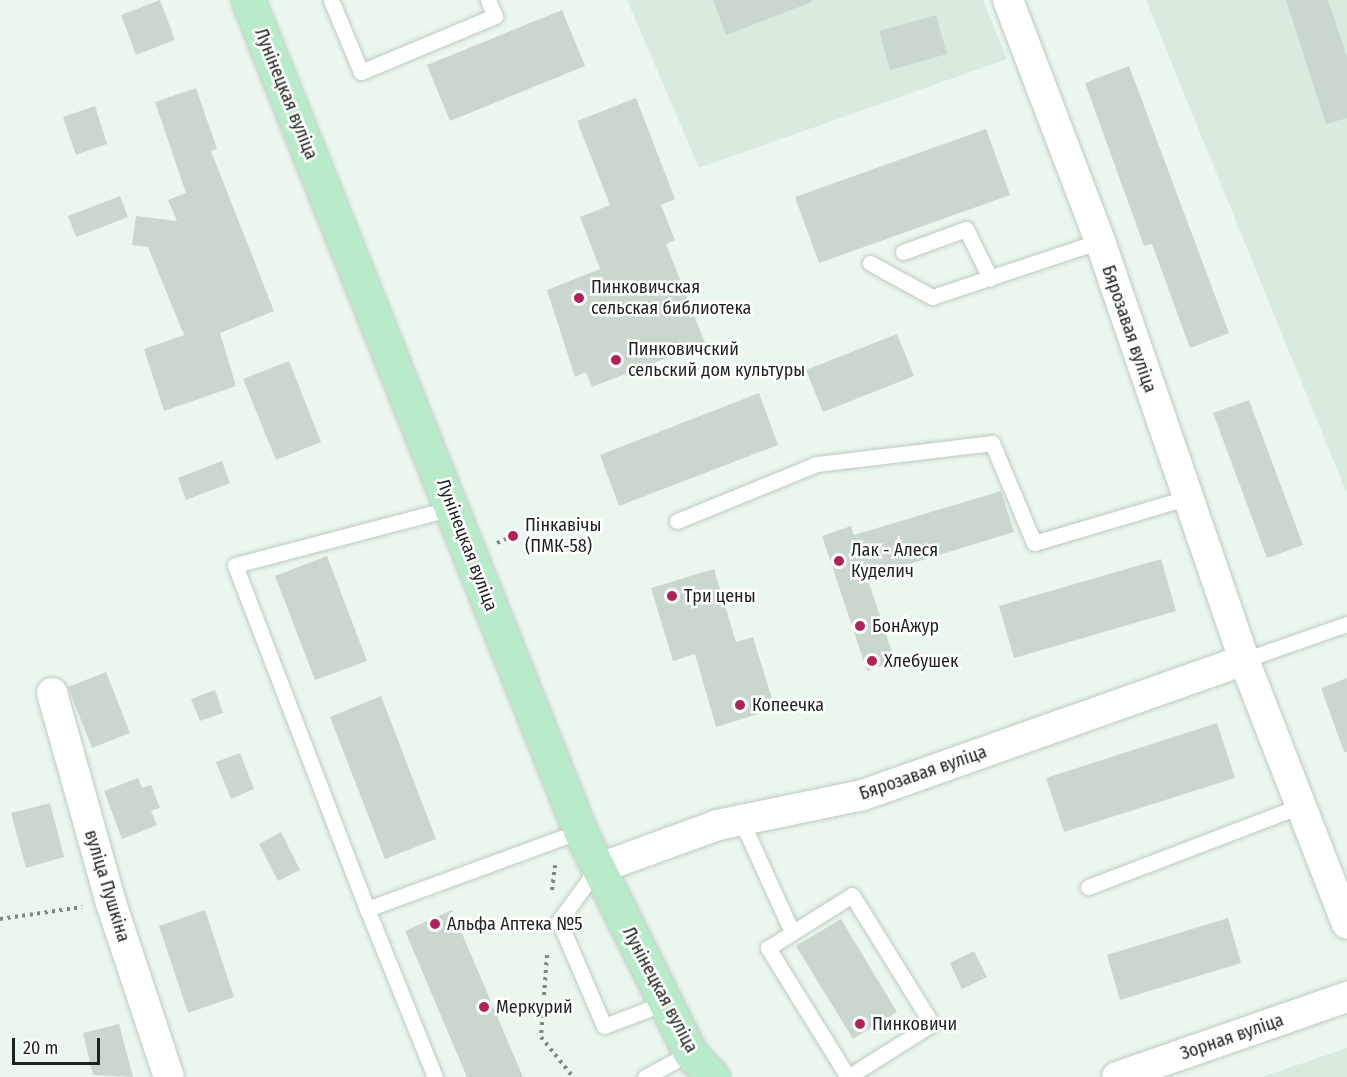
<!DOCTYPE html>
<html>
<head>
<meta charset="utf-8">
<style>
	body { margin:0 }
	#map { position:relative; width:1347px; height:1077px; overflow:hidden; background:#ebf7ee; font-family:"Fira Sans Condensed",sans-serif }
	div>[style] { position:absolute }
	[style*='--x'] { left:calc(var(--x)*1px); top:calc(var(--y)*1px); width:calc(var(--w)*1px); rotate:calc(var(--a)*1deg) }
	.built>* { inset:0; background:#d8ebdd }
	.building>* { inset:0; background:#cad7ce }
	.path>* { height:4px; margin-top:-2px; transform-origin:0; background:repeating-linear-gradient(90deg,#7f8882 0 3px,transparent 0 7.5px) }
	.roads { filter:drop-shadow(0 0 2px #becac2) drop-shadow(0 0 2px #becac2) }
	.lane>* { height:15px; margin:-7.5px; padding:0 7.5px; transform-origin:7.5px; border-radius:7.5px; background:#fff }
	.street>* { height:30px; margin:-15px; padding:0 15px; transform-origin:15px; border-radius:15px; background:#fff }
	.primary>* { height:33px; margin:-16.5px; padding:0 16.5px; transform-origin:16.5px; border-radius:16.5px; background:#b8ebca }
	.dots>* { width:16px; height:16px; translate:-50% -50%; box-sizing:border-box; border:3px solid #fff; border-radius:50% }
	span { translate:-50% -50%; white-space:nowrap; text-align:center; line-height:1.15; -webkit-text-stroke:5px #fff; paint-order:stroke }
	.street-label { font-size:18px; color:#1e2320 }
	.poi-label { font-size:18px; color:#1e2320 }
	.left { translate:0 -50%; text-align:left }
	.scale { position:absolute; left:12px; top:1038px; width:88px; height:27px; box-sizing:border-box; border:3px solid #1e2320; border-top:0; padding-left:8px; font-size:18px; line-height:21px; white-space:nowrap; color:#1e2320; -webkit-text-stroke:4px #fff; paint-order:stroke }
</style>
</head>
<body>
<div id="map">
	<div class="built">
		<div style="clip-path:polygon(627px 0,983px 0,1007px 59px,699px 168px)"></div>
		<div style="clip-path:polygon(1146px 0,1347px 0,1347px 494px)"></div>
		<div style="clip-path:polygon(1347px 1048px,1347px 1077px,1262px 1077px)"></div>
	</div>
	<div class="building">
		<div style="clip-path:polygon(160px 0,175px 40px,136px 55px,121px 15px)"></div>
		<div style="clip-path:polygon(713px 0,811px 0,812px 2px,726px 35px)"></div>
		<div style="clip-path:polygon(1286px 0,1328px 0,1347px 57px,1347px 118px,1326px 124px)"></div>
		<div style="clip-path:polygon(562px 10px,585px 66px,450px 121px,427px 65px)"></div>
		<div style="clip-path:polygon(936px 15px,947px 54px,890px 70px,879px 31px)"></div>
		<div style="clip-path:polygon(1129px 66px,1229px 333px,1190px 348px,1152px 244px,1144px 246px,1085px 83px)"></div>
		<div style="clip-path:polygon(196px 88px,217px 149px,211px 151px,274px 311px,220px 333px,236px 386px,164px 411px,144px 349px,184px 335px,148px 247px,132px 245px,136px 216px,177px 221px,168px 200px,186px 193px,155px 102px)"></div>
		<div style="clip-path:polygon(636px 98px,675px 199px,661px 205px,675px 240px,666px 244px,705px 343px,592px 387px,586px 372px,575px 377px,547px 290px,600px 269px,580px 217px,610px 205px,577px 121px)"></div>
		<div style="clip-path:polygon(95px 106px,107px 144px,76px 155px,63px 117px)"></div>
		<div style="clip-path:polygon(986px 129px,1010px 195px,819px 263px,795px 197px)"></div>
		<div style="clip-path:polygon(120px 196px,128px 217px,76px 237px,68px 216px)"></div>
		<div style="clip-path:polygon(897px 334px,914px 376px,823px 412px,806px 370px)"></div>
		<div style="clip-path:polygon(289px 361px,321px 442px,276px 460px,243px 379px)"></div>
		<div style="clip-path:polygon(759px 393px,778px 445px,619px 506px,600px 455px)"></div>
		<div style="clip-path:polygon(1249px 400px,1303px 545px,1267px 558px,1213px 413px)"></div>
		<div style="clip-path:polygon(222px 461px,230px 483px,186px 500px,178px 478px)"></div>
		<div style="clip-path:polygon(1001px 491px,1014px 532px,867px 577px,895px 661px,867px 671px,822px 536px,851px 526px,854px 535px)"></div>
		<div style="clip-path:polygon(327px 556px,367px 661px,315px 680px,275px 576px)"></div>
		<div style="clip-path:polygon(1161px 559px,1176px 611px,1014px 658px,999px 606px)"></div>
		<div style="clip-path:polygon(714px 569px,736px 642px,753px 637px,775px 709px,716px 727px,695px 654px,673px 661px,651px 588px)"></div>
		<div style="clip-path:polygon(106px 672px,130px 733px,92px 748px,68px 687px)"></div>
		<div style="clip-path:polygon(1347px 678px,1347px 752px,1344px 752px,1321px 688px)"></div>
		<div style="clip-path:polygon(215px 690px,223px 713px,200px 721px,191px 699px)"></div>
		<div style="clip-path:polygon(381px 696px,436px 839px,385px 859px,330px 717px)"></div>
		<div style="clip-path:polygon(1217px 723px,1235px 778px,1064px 832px,1046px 778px)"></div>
		<div style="clip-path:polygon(240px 753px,254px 789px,231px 799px,216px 762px)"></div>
		<div style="clip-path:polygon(138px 778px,142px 788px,151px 785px,160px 808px,151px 811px,157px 825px,122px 839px,104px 791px)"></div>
		<div style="clip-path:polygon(50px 803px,64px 857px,26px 868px,11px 813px)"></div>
		<div style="clip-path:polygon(281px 832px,300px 870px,278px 881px,259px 844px)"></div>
		<div style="clip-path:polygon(205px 910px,234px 997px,188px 1013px,159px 926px)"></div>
		<div style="clip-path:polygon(452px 910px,523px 1077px,467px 1077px,405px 931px)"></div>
		<div style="clip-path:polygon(1228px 918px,1241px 963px,1120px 1000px,1107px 955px)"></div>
		<div style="clip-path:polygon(841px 919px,897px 1012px,853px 1039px,796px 946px)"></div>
		<div style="clip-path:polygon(974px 951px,987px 977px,962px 989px,950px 963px)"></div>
		<div style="clip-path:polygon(119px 1024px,133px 1077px,93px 1075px,83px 1033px)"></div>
	</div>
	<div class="path">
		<div style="--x:497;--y:543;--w:17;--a:-24"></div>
		<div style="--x:552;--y:890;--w:25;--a:-83"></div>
		<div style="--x:0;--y:919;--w:83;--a:-8.3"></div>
		<div style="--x:547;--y:955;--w:82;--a:94.2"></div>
		<div style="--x:541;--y:1037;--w:51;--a:51.3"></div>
	</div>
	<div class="roads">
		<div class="lane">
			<div style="--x:331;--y:0;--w:78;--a:67.4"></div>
			<div style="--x:361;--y:72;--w:145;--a:-22.7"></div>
			<div style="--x:495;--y:16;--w:17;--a:-114"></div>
			<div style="--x:903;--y:252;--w:67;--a:-20.1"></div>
			<div style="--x:966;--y:229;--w:55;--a:63.9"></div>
			<div style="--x:870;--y:263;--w:71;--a:28.7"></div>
			<div style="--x:932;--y:297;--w:177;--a:-18.4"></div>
			<div style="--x:677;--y:521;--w:151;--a:-22.2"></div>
			<div style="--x:817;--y:464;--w:176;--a:-6.8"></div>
			<div style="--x:992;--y:443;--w:108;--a:67.2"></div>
			<div style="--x:1034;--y:543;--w:159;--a:-16.5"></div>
			<div style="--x:1244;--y:660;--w:109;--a:-19.3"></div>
			<div style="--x:741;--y:820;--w:123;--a:65.5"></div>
			<div style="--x:597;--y:869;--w:64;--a:126.2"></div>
			<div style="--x:559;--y:921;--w:114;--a:66.8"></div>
			<div style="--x:604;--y:1026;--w:65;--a:-20.7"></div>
			<div style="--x:1088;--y:887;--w:230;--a:-20.9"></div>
			<div style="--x:852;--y:895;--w:152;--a:58.2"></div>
			<div style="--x:932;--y:1024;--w:99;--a:147.8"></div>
			<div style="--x:848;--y:1077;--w:152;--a:-121.8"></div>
			<div style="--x:768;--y:948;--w:99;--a:-32.2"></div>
			<div style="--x:367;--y:909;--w:368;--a:-111"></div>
			<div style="--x:235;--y:565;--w:225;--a:-14.7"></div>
			<div style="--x:435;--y:1077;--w:181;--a:-112"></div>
			<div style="--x:367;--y:909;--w:227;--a:-20.1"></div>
			<div style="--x:645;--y:1077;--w:51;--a:-28.1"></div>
		</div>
		<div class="street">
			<div style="--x:1008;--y:0;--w:258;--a:69.1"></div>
			<div style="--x:1100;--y:241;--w:443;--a:71"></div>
			<div style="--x:1244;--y:660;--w:283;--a:68.7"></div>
			<div style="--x:52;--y:693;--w:218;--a:74.3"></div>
			<div style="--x:111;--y:903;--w:183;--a:71.6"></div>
			<div style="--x:597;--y:869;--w:129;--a:-20"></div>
			<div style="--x:718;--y:825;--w:148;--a:-11.7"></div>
			<div style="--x:863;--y:795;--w:404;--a:-19.5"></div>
			<div style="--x:1117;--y:1077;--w:244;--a:-19.2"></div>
		</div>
		<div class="primary">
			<div style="--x:248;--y:0;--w:895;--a:68.22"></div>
			<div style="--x:580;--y:831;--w:248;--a:63.6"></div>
			<div style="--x:690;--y:1053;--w:33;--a:47"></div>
		</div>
	</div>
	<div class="dots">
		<div style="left:579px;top:298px;background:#b22257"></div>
		<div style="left:616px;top:360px;background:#b22257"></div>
		<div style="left:513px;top:536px;background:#b22257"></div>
		<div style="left:839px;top:561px;background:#b22257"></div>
		<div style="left:672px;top:596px;background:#b22257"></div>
		<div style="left:860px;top:626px;background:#b22257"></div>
		<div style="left:872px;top:661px;background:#b22257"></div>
		<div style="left:740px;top:705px;background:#b22257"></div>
		<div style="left:435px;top:924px;background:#b22257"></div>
		<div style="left:484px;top:1007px;background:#b22257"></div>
		<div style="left:860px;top:1024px;background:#b22257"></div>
	</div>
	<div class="street-label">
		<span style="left:286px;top:94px;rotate:68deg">Лунінецкая вуліца</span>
		<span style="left:1129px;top:329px;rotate:71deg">Бярозавая вуліца</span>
		<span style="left:467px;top:545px;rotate:69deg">Лунінецкая вуліца</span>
		<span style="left:923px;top:773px;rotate:-19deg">Бярозавая вуліца</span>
		<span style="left:107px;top:886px;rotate:73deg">вуліца Пушкіна</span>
		<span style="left:660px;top:990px;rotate:62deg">Лунінецкая вуліца</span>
		<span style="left:1232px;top:1037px;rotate:-19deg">Зорная вуліца</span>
	</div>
	<div class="poi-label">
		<span class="left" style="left:591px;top:298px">Пинковичская<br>сельская библиотека</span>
		<span class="left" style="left:628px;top:360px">Пинковичский<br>сельский дом культуры</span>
		<span class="left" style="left:525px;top:536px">Пінкавічы<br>(ПМК-58)</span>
		<span class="left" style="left:851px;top:561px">Лак - Алеся<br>Куделич</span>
		<span class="left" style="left:684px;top:596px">Три цены</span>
		<span class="left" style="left:872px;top:626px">БонАжур</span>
		<span class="left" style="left:884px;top:661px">Хлебушек</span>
		<span class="left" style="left:752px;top:705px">Копеечка</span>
		<span class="left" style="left:447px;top:924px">Альфа Аптека №5</span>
		<span class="left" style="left:496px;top:1007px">Меркурий</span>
		<span class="left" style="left:872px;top:1024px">Пинковичи</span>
	</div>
	<div class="scale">20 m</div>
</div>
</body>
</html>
